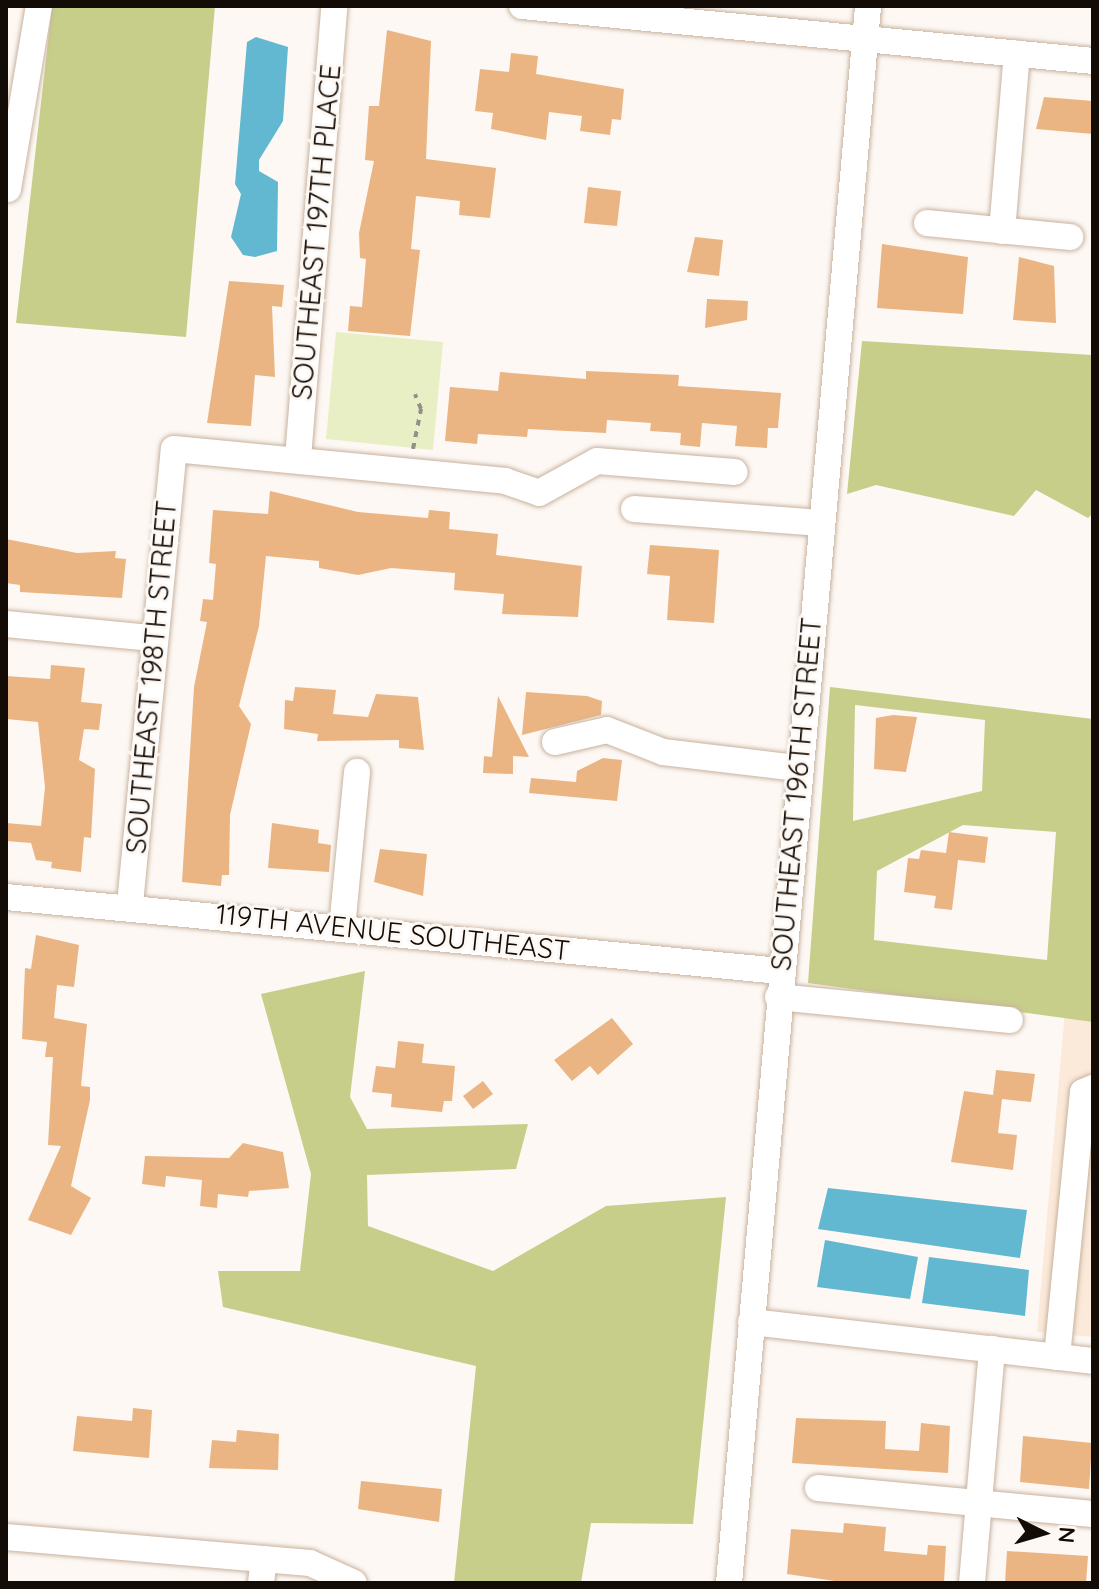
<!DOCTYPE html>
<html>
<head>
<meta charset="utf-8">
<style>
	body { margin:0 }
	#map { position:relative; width:1099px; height:1589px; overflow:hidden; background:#fdf8f4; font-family:Quicksand,sans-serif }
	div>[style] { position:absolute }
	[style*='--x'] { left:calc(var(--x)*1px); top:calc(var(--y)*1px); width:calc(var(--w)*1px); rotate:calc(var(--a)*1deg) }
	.built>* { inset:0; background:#fbe9d9 }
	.green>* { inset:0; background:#e9efc4 }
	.forest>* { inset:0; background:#c7ce8a }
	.water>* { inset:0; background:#62b7d1 }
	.building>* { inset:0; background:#eab583 }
	.path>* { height:4px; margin-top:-2px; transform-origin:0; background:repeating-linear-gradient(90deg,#958f8a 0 6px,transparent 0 12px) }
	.roads { filter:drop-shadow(0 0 2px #c8b29e) drop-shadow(0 0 2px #c8b29e) }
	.minor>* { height:26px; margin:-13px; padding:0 13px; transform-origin:13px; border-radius:13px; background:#fff }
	span { translate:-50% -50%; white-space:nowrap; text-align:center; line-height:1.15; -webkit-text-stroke:6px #fdf8f4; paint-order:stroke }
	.street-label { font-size:28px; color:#130c06 }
	.frame { position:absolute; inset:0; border:8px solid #130c06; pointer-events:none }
	.north { position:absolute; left:1003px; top:1493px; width:80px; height:80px; -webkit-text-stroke:6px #fdf8f4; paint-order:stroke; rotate:95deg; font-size:22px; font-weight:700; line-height:32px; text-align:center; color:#130c06 }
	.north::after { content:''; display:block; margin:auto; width:28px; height:36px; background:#130c06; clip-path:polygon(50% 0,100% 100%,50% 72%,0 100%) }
</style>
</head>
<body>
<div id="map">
	<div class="built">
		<div style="clip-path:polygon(1090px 725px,1093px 725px,1093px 1337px,1037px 1332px)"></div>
	</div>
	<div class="green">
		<div style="clip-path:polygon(336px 332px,443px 342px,433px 450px,326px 439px)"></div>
	</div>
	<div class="forest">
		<div style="clip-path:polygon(52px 6px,215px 6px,186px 337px,16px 323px)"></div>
		<div style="clip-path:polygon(862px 341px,1092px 355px,1093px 513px,1088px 518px,1036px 490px,1014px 516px,876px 485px,847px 494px)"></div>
		<div style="clip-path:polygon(evenodd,830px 687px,1093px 719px,1093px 1022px,808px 983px,830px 687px,855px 705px,985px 720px,982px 791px,853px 821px,855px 705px,830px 687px,963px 825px,1056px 832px,1047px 960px,874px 940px,877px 871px,963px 825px)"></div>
		<div style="clip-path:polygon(365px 971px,350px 1097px,367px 1129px,528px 1124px,516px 1169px,367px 1175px,368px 1226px,493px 1271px,606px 1206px,726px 1197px,693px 1524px,591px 1523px,581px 1583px,454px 1583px,476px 1366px,223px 1307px,218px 1271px,300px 1271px,311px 1174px,261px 994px)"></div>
	</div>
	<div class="water">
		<div style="clip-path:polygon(256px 37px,288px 47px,283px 121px,259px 160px,259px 171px,278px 182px,277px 251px,255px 257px,243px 255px,231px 237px,241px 194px,235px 184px,247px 42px)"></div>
		<div style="clip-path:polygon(828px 1188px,1027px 1210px,1020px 1258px,818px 1229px)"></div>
		<div style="clip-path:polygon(825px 1240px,918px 1257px,910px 1299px,817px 1287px)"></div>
		<div style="clip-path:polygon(929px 1257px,1029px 1270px,1025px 1316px,922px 1303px)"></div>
	</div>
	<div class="building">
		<div style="clip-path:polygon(387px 30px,431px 41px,426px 159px,496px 168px,490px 218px,459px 215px,460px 201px,416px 196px,411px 249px,420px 250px,410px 336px,348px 331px,350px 306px,362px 307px,366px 259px,360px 258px,359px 233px,374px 161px,365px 160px,369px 106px,379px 106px)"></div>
		<div style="clip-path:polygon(511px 53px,538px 56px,536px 74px,624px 89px,621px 120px,612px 119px,610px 135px,580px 131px,582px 116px,549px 112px,546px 140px,491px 129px,493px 113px,475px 111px,480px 69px,509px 72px)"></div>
		<div style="clip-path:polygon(1044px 97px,1093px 101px,1093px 134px,1036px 129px)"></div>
		<div style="clip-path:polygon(588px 187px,621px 191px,617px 226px,584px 223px)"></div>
		<div style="clip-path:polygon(695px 237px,723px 240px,719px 276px,687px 272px)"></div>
		<div style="clip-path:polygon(882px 244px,968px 257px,963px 314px,877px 308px)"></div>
		<div style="clip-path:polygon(1019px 257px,1054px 266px,1056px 323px,1013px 320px)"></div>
		<div style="clip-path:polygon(229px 281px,284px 285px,282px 307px,272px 306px,275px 377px,255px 375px,251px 426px,207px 423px)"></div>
		<div style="clip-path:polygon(707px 299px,748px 301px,747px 320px,705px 328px)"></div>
		<div style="clip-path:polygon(586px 371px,679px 375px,678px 386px,781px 393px,778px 428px,768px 428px,767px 448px,735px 446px,737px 426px,702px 423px,700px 447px,680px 445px,681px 433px,650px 431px,651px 423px,607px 420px,606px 433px,528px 429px,527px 437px,478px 434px,477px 444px,445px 441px,450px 387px,498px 391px,500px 372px,586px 379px)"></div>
		<div style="clip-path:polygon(270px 491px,358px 512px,428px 518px,429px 510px,450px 512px,449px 529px,498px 534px,496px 555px,582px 566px,578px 617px,502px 614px,504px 594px,454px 590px,455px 573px,391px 568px,358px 575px,319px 568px,319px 561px,266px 556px,259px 626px,239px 706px,251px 724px,230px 815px,229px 875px,222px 875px,221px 886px,182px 882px,194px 687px,207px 622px,200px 621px,203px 599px,213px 600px,216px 564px,209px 563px,213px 510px,268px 514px)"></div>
		<div style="clip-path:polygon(6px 539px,77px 553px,116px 551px,115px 558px,126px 559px,122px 598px,20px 592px,20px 585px,6px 583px)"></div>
		<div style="clip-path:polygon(650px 545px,719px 550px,714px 623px,667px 620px,670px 576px,647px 574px)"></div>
		<div style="clip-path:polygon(51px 665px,85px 668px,81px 702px,102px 704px,99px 730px,84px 729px,79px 760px,95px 769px,91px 838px,84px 837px,81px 872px,51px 868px,52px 862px,36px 860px,31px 843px,6px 841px,6px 823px,41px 826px,45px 787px,38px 722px,6px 719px,6px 676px,50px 679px)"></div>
		<div style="clip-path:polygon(295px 687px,336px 690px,333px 714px,368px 717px,376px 694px,418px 697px,424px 750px,399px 748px,399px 740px,317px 741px,318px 734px,284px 729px,285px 700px,293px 701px)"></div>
		<div style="clip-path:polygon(526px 692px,587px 696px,602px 701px,601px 715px,522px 735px)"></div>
		<div style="clip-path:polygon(498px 696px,529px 757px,513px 756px,513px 774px,483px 773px,484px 756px,492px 757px)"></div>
		<div style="clip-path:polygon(893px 715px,917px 717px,906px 772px,874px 769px,876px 718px)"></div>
		<div style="clip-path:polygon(603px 758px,622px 760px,617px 801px,529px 793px,531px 778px,576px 782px,577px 771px)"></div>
		<div style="clip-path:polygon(272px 823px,319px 830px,318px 843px,331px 845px,329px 872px,268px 868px)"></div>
		<div style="clip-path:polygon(949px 832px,988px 837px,985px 863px,958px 860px,952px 910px,934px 908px,936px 896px,904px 892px,908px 858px,919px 859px,921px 850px,946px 853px)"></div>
		<div style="clip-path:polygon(380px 849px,427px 854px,423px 896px,374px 882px)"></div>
		<div style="clip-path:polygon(36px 935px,79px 945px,74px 987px,57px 985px,54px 1018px,87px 1024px,81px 1086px,90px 1087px,90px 1100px,71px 1186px,91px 1198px,71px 1235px,28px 1220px,61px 1146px,48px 1145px,53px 1057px,45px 1057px,47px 1042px,22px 1039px,25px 968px,31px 969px)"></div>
		<div style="clip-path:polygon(612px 1018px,633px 1044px,598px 1075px,590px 1066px,572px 1081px,554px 1060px)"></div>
		<div style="clip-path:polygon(398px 1041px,424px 1044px,422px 1063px,455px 1066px,452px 1101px,444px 1101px,442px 1112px,391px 1107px,392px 1094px,372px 1092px,376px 1066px,395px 1068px)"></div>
		<div style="clip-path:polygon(996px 1070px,1035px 1074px,1031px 1102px,1002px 1099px,998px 1133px,1017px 1135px,1013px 1170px,951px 1162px,964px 1091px,993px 1095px)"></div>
		<div style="clip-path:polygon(483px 1081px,493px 1094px,473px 1109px,463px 1096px)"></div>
		<div style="clip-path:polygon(243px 1143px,283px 1152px,289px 1188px,249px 1191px,248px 1197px,218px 1194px,217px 1208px,200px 1206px,202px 1180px,166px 1176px,165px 1187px,142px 1184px,145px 1156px,229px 1158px)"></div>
		<div style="clip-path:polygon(133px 1408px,152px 1410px,149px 1458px,73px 1451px,77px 1416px,132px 1421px)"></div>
		<div style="clip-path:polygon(796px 1418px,886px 1421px,885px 1449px,919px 1451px,921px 1423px,950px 1426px,948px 1473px,792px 1463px)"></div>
		<div style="clip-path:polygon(237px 1430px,279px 1434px,278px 1470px,209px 1468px,212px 1440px,236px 1442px)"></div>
		<div style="clip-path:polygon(1023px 1436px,1092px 1443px,1089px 1489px,1020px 1482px)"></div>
		<div style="clip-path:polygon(361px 1481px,442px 1489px,439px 1522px,358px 1509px)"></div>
		<div style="clip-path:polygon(844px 1523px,886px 1527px,884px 1551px,927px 1555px,928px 1545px,946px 1546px,944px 1583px,848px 1583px,787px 1574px,791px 1529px,843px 1533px)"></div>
		<div style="clip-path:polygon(1007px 1551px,1088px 1556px,1086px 1583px,1005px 1583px)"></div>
	</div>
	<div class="path">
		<div style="--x:413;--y:449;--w:41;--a:-78.7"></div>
		<div style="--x:421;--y:409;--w:16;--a:-112"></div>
	</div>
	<div class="roads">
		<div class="minor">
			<div style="--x:522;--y:6;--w:574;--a:5.5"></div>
			<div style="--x:8;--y:189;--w:186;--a:-80.4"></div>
			<div style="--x:927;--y:223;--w:144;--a:5.6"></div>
			<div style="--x:1002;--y:231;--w:178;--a:-85.2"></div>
			<div style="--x:298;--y:458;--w:453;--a:-85.4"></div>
			<div style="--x:634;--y:509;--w:188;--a:4.3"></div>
			<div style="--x:6;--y:624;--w:147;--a:5.5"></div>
			<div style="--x:555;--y:742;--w:53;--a:-13"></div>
			<div style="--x:607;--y:730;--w:60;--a:21.4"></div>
			<div style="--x:663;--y:752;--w:136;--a:6.8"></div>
			<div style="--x:6;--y:897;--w:778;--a:5.46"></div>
			<div style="--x:130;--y:904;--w:457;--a:-84.5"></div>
			<div style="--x:174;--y:449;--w:333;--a:5.5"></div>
			<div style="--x:505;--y:481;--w:36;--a:19"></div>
			<div style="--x:539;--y:493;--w:66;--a:-28.9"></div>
			<div style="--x:597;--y:461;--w:138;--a:4.6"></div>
			<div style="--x:342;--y:928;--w:157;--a:-84.5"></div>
			<div style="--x:778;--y:997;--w:233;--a:5.7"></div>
			<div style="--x:751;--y:1322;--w:344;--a:6.5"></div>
			<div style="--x:1057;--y:1357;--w:266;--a:-84.4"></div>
			<div style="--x:1083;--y:1092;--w:11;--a:-22"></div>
			<div style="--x:818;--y:1488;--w:276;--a:5.4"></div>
			<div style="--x:6;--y:1537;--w:305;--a:4.9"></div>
			<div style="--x:310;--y:1563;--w:48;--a:24.4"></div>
			<div style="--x:261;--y:1583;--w:24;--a:-83"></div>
			<div style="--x:729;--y:1583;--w:1583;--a:-84.96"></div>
			<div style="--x:972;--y:1583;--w:235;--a:-85.1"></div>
		</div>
	</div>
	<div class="street-label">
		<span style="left:316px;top:232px;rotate:-85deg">SOUTHEAST 197TH PLACE</span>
		<span style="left:151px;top:677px;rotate:-85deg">SOUTHEAST 198TH STREET</span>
		<span style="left:796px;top:794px;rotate:-85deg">SOUTHEAST 196TH STREET</span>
		<span style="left:393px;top:932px;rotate:6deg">119TH AVENUE SOUTHEAST</span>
	</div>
	<div class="frame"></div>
	<div class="north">N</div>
</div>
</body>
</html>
